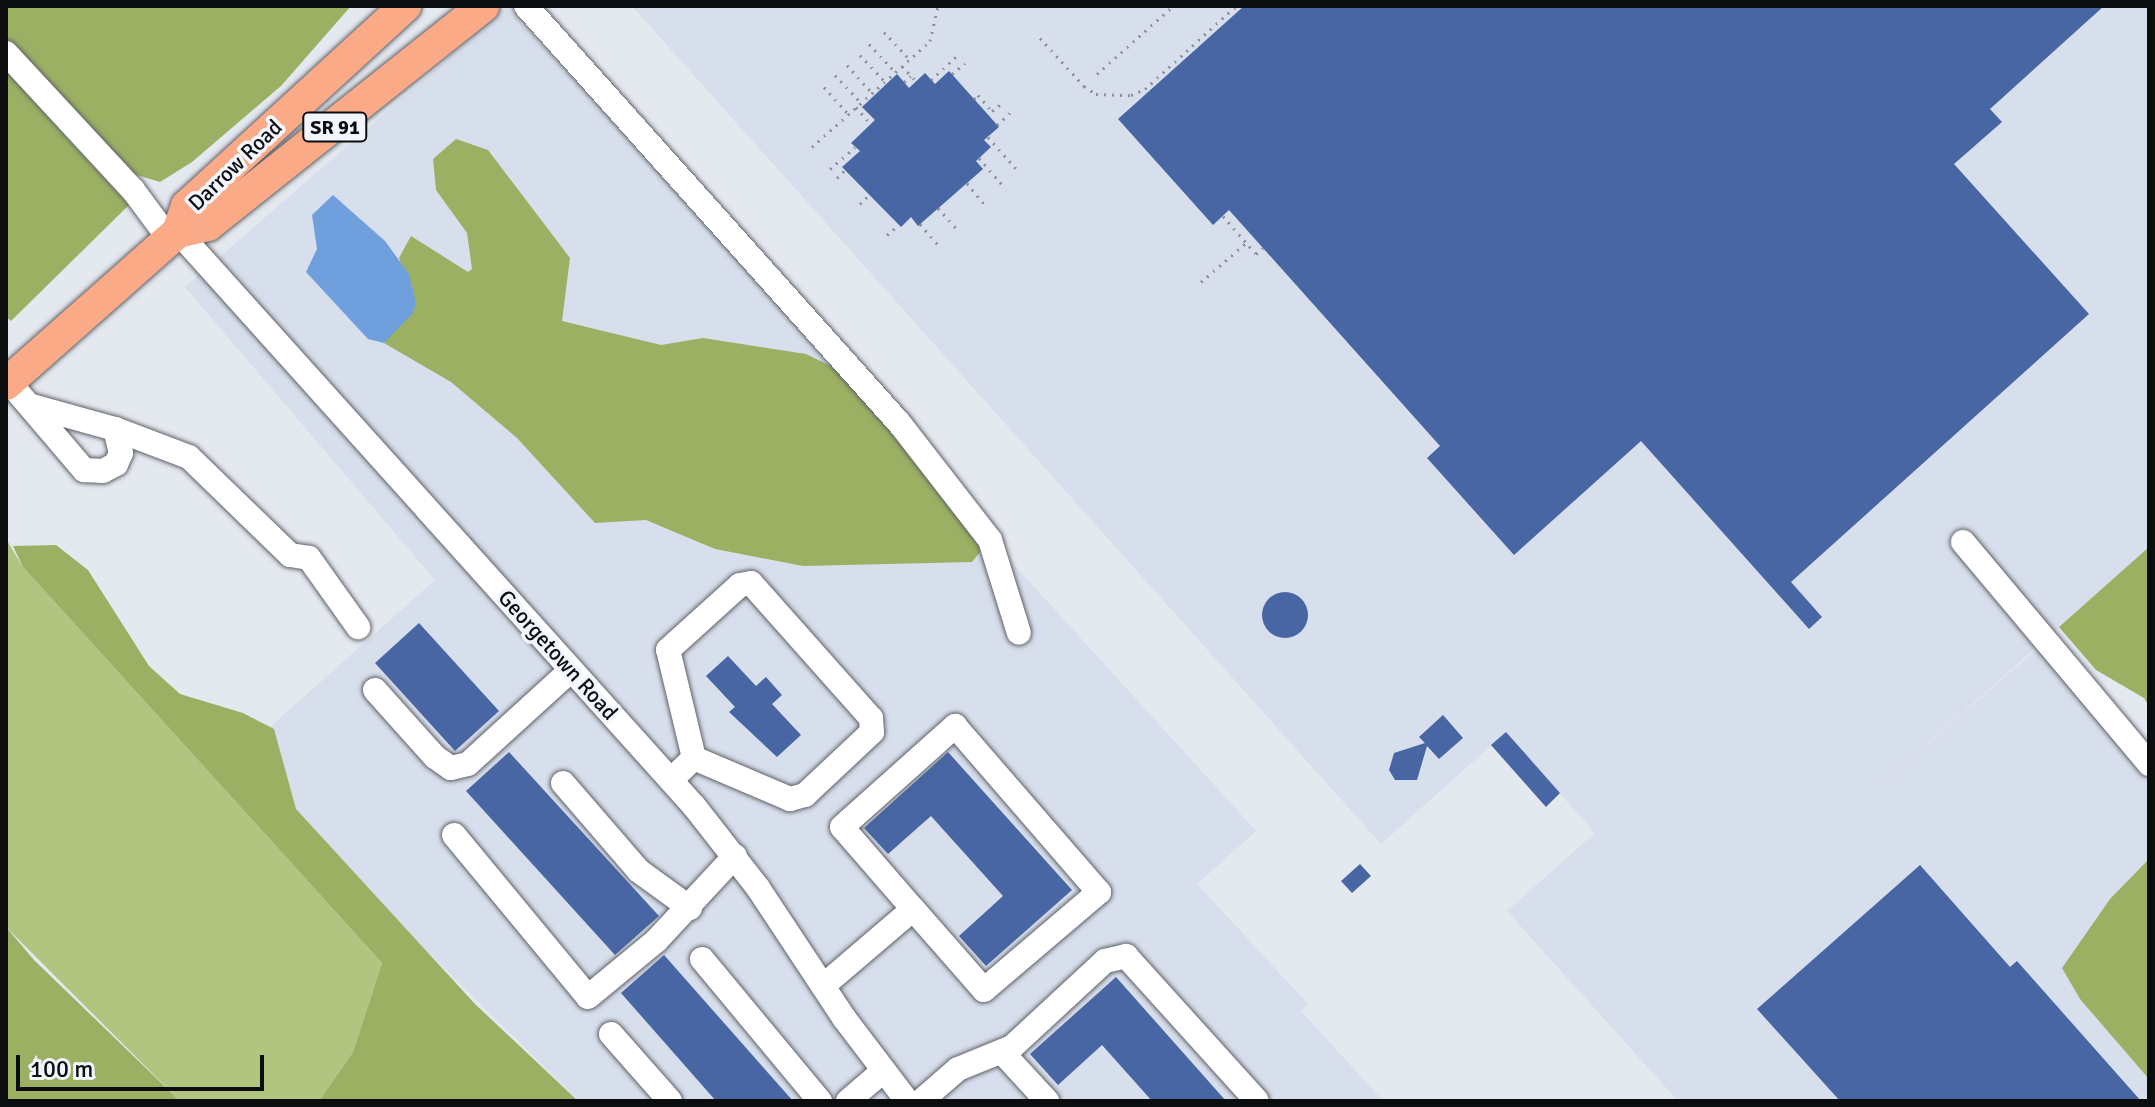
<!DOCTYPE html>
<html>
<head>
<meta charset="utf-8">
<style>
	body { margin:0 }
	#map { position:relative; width:2155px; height:1107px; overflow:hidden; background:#e4e8ef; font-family:Signika,sans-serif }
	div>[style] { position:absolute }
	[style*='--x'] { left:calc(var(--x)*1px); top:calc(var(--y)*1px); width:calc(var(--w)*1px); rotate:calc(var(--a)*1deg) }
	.built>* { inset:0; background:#d7deec }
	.green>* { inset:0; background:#b2c580 }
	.forest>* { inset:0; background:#9cb063 }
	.water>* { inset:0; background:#709fdd }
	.building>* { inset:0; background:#4866a4 }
	.round { border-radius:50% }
	.path>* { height:3px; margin-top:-1.5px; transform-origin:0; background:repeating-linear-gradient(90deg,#8f9297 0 2px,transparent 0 8px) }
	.roads { filter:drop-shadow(0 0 2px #5f6268) drop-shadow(0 0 2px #5f6268) }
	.minor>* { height:24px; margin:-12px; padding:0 12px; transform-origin:12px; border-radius:12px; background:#fff }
	.major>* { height:32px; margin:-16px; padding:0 16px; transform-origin:16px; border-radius:16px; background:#faaa87 }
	span { translate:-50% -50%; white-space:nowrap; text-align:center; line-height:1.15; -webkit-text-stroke:7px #f2f5fd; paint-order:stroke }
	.shield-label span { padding:2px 6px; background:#f2f5fd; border:2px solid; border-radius:6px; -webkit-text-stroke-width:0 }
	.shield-label { font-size:20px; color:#0c0d0f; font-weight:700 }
	.street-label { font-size:22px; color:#0c0d0f }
	.frame { position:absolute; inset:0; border:8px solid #0c0d0f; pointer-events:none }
	.scale { position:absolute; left:16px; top:1055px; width:248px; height:36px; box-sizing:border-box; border:4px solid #0c0d0f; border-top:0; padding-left:10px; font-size:24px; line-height:28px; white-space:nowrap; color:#0c0d0f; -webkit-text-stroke:6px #f2f5fd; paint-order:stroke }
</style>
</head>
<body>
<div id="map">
	<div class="built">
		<div style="clip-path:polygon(632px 6px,2149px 6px,2149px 547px,1878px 788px,2047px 640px,2149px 764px,2149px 1101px,1678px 1101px,1507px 911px,1595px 833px,1506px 732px,1381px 844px)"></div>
		<div style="clip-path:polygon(507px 7px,1256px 831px,1197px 884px,1308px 1004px,1301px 1011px,1383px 1101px,579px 1101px,233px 760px,435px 580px,185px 287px)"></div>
	</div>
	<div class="green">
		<div style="clip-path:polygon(6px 539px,23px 567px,382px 963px,353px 1052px,319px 1101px,180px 1101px,6px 927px)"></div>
	</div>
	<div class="forest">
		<div style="clip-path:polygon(6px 6px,351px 6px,281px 86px,192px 162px,160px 182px,130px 173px,6px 40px)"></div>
		<div style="clip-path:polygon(6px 71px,129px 205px,11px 321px,6px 317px)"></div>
		<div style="clip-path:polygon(456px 139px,488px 150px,570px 258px,562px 321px,661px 345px,703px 338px,806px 354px,835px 368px,990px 540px,972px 562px,803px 566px,715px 549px,646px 520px,595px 523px,517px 438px,451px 382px,384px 343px,416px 303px,399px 258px,411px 236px,468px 272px,472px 269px,467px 233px,436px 190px,433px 159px)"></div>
		<div style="clip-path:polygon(56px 545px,88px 570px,149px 666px,180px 694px,243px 713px,274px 729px,296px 809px,475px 1004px,578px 1101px,319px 1101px,353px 1052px,382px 963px,23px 567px,13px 546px)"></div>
		<div style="clip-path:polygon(2149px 547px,2149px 706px,2144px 698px,2096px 670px,2059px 627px)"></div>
		<div style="clip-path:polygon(2149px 859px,2149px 1079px,2080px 999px,2062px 968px,2110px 899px)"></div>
		<div style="clip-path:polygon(6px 927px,34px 960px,180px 1101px,6px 1101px)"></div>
	</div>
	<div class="water">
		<div style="clip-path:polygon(333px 195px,385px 241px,409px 274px,416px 303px,413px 313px,384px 343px,368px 339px,306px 272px,317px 249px,312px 215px)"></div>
	</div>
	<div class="building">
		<div style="clip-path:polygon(1244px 6px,2104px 6px,1990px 109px,2002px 122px,1954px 164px,2089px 314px,1791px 582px,1822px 617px,1809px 629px,1641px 441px,1514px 555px,1427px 458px,1440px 446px,1229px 210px,1213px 225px,1118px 119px)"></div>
		<div style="clip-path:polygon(949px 71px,999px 127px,984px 140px,991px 147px,976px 161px,983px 169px,918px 226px,911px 217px,901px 227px,842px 167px,860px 151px,851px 143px,875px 120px,862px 107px,897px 74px,909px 88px,925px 73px,935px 84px)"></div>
		<div class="round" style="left:1262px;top:592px;width:46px;height:46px"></div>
		<div style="clip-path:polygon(419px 623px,499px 711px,455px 751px,375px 663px)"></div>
		<div style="clip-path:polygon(728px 656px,756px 686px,766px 677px,782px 695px,772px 704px,801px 735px,777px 757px,729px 712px,735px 707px,706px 676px)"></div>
		<div style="clip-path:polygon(1443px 715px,1463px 738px,1439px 759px,1427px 746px,1417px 780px,1395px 780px,1389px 770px,1394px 753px,1425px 743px,1419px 737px)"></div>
		<div style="clip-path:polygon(1506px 732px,1560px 793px,1546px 807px,1491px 745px)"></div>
		<div style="clip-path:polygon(509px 752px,659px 916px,615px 955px,466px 791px)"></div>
		<div style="clip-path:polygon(948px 752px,1072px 890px,986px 966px,959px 936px,1003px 896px,931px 816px,888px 854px,864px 828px)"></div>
		<div style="clip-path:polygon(1360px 864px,1371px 876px,1352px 893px,1341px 881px)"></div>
		<div style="clip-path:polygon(1920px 865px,2010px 967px,2017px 961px,2141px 1101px,1840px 1101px,1757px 1009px)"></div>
		<div style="clip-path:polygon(664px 955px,793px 1101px,716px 1101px,621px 993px)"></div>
		<div style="clip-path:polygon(1116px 977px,1226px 1101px,1152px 1101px,1102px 1045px,1058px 1085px,1030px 1054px)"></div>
	</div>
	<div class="path">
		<div style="--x:884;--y:32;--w:37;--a:47"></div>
		<div style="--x:1040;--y:38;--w:65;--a:47.5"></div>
		<div style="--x:1084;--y:86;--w:14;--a:34"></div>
		<div style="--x:1096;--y:94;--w:35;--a:2"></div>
		<div style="--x:1131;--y:95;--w:15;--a:-23"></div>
		<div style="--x:1145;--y:89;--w:123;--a:-42.4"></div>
		<div style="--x:869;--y:44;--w:37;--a:47"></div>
		<div style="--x:860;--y:55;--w:35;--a:47"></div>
		<div style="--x:847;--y:65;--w:36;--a:48"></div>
		<div style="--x:902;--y:66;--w:21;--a:47"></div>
		<div style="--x:952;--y:74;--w:17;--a:-40"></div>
		<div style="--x:1097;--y:74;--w:102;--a:-41.8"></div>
		<div style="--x:835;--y:75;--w:37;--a:47"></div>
		<div style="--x:931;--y:80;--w:37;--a:-43"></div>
		<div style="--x:904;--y:82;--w:9;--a:-41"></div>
		<div style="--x:824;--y:87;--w:36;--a:48"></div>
		<div style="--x:974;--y:99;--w:6;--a:-45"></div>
		<div style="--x:978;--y:95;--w:21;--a:49"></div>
		<div style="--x:992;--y:111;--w:11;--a:-38"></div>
		<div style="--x:856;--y:107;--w:23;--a:49"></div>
		<div style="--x:997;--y:125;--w:18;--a:-43"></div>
		<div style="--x:988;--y:137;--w:48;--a:48.4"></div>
		<div style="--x:812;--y:147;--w:159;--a:-41.9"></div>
		<div style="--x:930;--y:41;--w:36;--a:-77"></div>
		<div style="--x:979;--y:158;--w:38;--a:49"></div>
		<div style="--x:830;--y:169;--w:33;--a:-41"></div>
		<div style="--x:837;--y:178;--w:11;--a:-45"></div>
		<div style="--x:967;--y:183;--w:27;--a:51"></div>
		<div style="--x:860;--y:204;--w:11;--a:-45"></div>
		<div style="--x:938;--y:208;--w:28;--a:48"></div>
		<div style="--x:1223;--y:216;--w:50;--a:49"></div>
		<div style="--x:1256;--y:254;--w:9;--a:-41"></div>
		<div style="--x:920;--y:224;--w:28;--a:49"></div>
		<div style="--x:887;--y:235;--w:16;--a:-40"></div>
		<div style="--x:1201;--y:282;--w:60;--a:-40.9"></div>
	</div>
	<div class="roads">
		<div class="minor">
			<div style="--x:526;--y:6;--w:561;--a:48.18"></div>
			<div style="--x:900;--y:424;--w:147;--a:52.2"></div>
			<div style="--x:990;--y:540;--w:97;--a:72.7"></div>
			<div style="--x:6;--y:53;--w:187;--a:47.2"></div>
			<div style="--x:133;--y:190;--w:62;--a:53.5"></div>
			<div style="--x:178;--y:232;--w:772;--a:48.05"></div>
			<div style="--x:694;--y:806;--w:104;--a:52"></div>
			<div style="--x:758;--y:888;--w:156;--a:56.5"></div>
			<div style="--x:844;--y:1018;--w:104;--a:52.8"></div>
			<div style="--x:9;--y:382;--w:116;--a:49.6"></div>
			<div style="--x:84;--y:470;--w:19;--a:3"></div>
			<div style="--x:103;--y:471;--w:15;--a:-28"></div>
			<div style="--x:116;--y:464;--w:12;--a:-66"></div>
			<div style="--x:121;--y:453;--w:25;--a:-104"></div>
			<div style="--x:115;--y:429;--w:86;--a:-164.5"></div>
			<div style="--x:115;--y:429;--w:79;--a:20.7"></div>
			<div style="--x:189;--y:457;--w:141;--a:44.1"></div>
			<div style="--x:290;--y:555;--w:19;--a:9"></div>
			<div style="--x:309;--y:558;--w:85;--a:54.6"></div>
			<div style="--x:1963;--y:542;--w:290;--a:50"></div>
			<div style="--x:375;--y:690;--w:90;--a:48.2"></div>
			<div style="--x:435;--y:757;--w:19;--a:35"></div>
			<div style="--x:451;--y:768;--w:17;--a:-13"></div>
			<div style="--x:468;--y:764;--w:139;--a:-42.4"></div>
			<div style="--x:671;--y:780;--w:32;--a:-44"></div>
			<div style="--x:694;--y:758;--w:111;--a:-103.5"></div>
			<div style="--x:668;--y:650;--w:97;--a:-42.1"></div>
			<div style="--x:740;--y:585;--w:11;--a:-10"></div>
			<div style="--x:751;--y:583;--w:181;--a:48.4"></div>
			<div style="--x:871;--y:718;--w:14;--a:86"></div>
			<div style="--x:872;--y:732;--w:92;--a:136.8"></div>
			<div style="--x:805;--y:795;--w:16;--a:165"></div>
			<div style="--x:790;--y:799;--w:104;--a:-156.9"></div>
			<div style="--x:563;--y:783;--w:116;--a:49.2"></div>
			<div style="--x:639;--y:871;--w:63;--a:36"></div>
			<div style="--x:454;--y:835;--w:210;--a:50.4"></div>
			<div style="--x:588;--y:997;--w:88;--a:-39.5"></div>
			<div style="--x:656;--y:941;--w:116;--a:-47.1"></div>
			<div style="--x:702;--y:959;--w:185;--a:50.3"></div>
			<div style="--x:823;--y:986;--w:118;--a:-40.5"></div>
			<div style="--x:913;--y:909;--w:108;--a:-130.9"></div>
			<div style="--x:842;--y:827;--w:152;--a:-41.8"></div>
			<div style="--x:955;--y:726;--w:220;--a:49.1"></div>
			<div style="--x:1099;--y:892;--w:151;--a:139.6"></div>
			<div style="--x:984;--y:990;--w:108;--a:-131.2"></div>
			<div style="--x:611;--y:1034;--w:89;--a:48.6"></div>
			<div style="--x:1002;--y:1052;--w:67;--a:47.4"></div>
			<div style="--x:848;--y:1101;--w:46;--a:-40.6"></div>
			<div style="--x:921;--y:1101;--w:49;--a:-40.9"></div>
			<div style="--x:958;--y:1069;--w:58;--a:-22.2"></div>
			<div style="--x:1012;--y:1047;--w:127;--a:-42.8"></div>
			<div style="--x:1105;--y:961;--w:22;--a:-13"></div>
			<div style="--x:1126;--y:956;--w:195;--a:47.9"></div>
		</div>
		<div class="major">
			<div style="--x:178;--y:232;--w:28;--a:-71"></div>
			<div style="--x:187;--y:206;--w:296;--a:-42.5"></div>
			<div style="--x:6;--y:384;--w:230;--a:-41.5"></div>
			<div style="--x:178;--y:232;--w:31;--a:-13"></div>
			<div style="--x:208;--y:225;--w:352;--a:-38.5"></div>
		</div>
	</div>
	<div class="shield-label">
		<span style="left:335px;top:127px">SR 91</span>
	</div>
	<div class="street-label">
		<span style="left:235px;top:165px;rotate:-44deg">Darrow Road</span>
		<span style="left:558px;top:655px;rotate:48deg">Georgetown Road</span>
	</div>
	<div class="frame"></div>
	<div class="scale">100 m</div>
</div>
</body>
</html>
